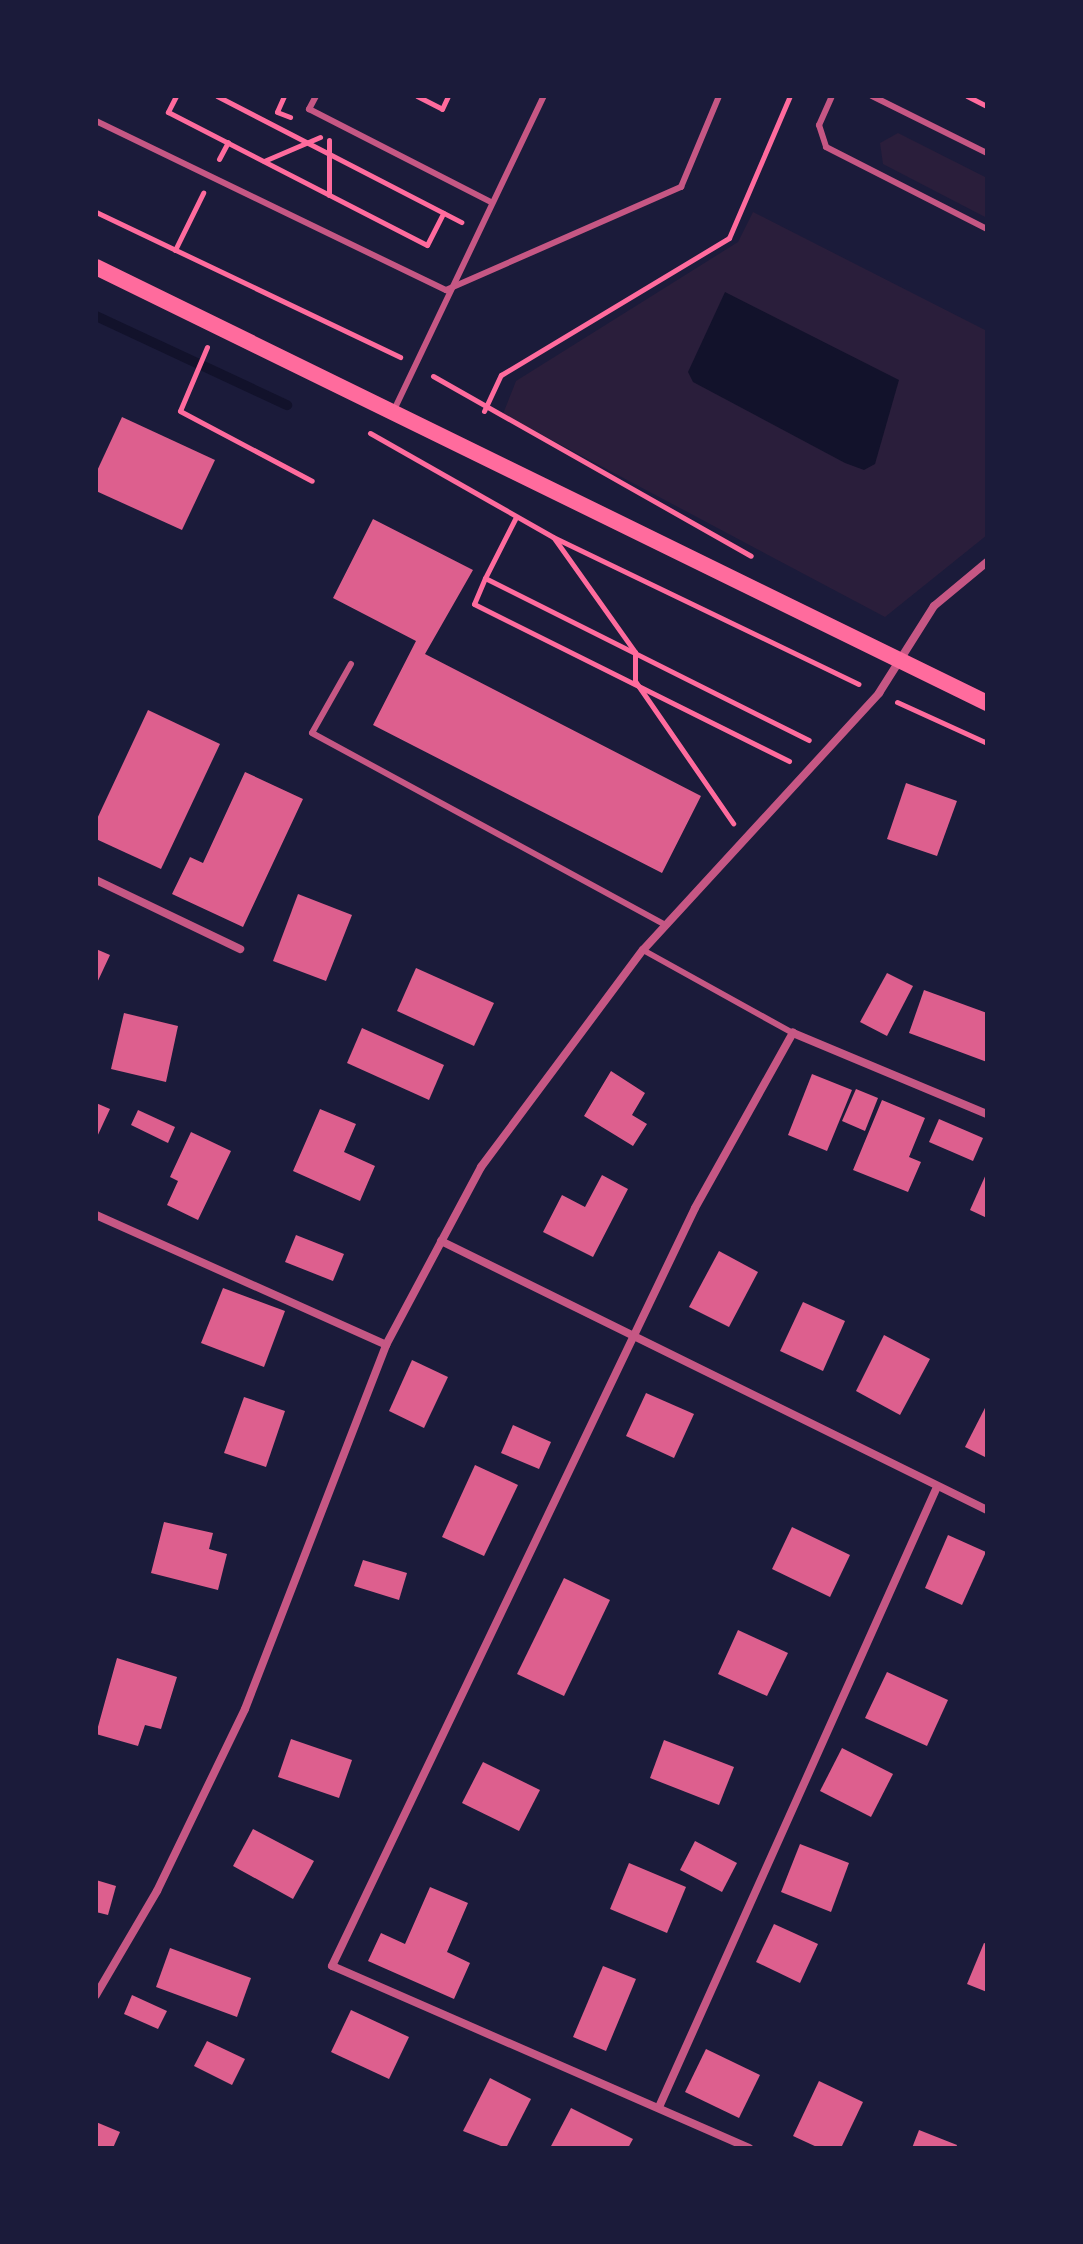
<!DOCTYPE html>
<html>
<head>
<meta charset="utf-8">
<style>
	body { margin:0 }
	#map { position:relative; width:1083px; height:2244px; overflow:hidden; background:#1b1b3a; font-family:"PT Sans",sans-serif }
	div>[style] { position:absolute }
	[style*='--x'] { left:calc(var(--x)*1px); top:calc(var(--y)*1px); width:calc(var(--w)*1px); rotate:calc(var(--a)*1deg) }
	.green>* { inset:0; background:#2a1e3b }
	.water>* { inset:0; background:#12122b }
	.stream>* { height:10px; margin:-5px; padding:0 5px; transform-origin:5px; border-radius:5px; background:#12122b }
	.building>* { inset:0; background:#dd5f8e }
	.path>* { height:5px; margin:-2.5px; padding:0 2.5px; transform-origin:2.5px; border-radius:2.5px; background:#ff6b9d }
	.service>* { height:6px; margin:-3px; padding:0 3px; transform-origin:3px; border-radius:3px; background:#c65784 }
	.minor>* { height:8px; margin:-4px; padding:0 4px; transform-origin:4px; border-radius:4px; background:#c65784 }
	.secondary>* { height:16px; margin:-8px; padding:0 8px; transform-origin:8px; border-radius:8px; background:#ff6b9d }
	span { translate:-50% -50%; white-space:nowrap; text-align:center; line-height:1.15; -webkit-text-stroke:6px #1b1b3a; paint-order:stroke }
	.frame { position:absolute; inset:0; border:98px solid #1b1b3a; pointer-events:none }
</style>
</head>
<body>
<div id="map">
	<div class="green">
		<div style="clip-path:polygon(898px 133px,987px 178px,987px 218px,883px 164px,880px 143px)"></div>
		<div style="clip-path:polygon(753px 212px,987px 331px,987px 535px,885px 617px,503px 414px,516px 381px,738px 242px)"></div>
	</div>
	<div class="water">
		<div style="clip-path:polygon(725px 292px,899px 380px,875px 464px,864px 470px,845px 463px,693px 382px,688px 372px)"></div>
	</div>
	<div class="stream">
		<div style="--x:96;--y:316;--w:211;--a:25"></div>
	</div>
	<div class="building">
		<div style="clip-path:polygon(122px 417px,215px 460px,182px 530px,96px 491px,96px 473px)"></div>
		<div style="clip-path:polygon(373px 519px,473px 570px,425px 654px,701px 796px,662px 873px,373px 725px,416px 641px,333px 598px)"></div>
		<div style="clip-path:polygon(148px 710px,220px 744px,161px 869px,96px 839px,96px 821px)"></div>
		<div style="clip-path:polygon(245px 772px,303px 799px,243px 927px,172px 894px,190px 857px,203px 863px)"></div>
		<div style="clip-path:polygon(906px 783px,957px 801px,937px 856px,887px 839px)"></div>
		<div style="clip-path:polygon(298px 894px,352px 915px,326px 981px,273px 961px)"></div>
		<div style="clip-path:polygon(96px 949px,110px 955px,96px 985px)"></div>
		<div style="clip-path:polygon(416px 968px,494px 1003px,474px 1046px,397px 1011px)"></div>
		<div style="clip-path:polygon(887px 973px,913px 986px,887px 1036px,860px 1022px)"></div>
		<div style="clip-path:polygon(924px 990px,987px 1013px,987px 1062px,909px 1033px)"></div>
		<div style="clip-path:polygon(124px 1013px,178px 1026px,166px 1082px,111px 1069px)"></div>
		<div style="clip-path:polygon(362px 1028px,444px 1065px,429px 1100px,347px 1063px)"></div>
		<div style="clip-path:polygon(611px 1071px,645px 1093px,632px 1115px,647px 1124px,633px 1146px,584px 1116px)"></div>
		<div style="clip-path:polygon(812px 1074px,852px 1090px,827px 1151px,788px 1135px)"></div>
		<div style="clip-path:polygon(856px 1089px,878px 1098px,865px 1131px,842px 1121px)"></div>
		<div style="clip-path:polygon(882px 1100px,925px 1118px,909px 1157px,921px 1162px,908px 1192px,853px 1170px)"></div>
		<div style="clip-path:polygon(96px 1103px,110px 1109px,96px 1139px)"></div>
		<div style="clip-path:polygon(320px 1109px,356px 1124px,344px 1152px,375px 1166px,360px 1201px,293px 1171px)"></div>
		<div style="clip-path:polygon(138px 1110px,175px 1127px,168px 1143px,131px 1125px)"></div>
		<div style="clip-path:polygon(939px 1119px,983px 1138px,973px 1161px,929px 1142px)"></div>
		<div style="clip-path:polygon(191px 1132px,231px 1151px,198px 1220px,167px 1205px,178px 1181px,170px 1177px)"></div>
		<div style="clip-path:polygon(987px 1172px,987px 1218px,970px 1210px)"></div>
		<div style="clip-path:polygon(602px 1175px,628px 1189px,593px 1257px,543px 1232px,562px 1195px,585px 1207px)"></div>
		<div style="clip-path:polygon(296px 1235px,344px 1254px,333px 1281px,285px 1262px)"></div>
		<div style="clip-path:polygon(719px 1251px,758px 1272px,729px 1327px,689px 1307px)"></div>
		<div style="clip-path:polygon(223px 1288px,285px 1311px,264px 1367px,201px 1343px)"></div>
		<div style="clip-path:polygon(803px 1302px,845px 1321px,823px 1371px,780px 1351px)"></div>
		<div style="clip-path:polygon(884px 1335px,930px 1359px,900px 1415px,856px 1391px)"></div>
		<div style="clip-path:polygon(412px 1360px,448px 1377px,424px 1428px,389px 1411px)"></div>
		<div style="clip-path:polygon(646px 1393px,694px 1414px,674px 1458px,626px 1436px)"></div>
		<div style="clip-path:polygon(244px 1397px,285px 1411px,266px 1467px,224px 1453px)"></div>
		<div style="clip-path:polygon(987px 1404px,987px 1458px,965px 1447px)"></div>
		<div style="clip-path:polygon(513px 1425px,551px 1442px,539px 1469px,501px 1453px)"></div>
		<div style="clip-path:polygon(475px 1465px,518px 1485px,484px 1556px,442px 1537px)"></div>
		<div style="clip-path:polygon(164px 1522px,213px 1533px,209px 1549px,227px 1554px,218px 1590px,151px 1573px)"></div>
		<div style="clip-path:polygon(792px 1527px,850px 1555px,830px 1597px,772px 1569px)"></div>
		<div style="clip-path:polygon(948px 1535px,986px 1552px,962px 1605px,925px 1588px)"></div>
		<div style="clip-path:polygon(363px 1560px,407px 1573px,399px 1600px,354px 1586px)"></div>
		<div style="clip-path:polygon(564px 1578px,610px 1600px,564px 1696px,517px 1674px)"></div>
		<div style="clip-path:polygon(738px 1630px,788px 1653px,767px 1696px,718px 1674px)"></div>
		<div style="clip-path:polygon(117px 1658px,177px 1677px,161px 1729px,145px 1725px,138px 1746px,96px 1734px)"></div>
		<div style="clip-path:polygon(887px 1672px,948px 1700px,927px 1746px,865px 1718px)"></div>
		<div style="clip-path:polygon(291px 1739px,352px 1760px,339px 1798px,278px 1777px)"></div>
		<div style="clip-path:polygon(664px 1740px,734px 1767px,719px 1805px,650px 1778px)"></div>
		<div style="clip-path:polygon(842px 1748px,893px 1774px,871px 1817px,820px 1791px)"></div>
		<div style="clip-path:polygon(483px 1762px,540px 1790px,519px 1831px,462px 1803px)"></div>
		<div style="clip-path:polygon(253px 1829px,314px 1861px,293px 1899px,233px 1866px)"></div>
		<div style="clip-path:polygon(695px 1841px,737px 1863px,722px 1892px,680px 1870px)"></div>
		<div style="clip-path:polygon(800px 1844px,849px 1863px,831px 1912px,781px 1892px)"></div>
		<div style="clip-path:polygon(629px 1863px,686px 1887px,667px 1933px,610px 1909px)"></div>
		<div style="clip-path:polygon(96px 1880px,116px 1886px,108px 1915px,96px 1912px)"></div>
		<div style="clip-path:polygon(430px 1887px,468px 1903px,447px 1952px,470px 1963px,454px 1999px,368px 1961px,381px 1933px,405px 1944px)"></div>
		<div style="clip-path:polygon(774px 1924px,818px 1944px,800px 1983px,756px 1962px)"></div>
		<div style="clip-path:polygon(984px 1943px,987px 1944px,987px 1992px,967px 1984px)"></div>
		<div style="clip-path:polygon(170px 1948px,251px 1978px,237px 2017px,156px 1987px)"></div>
		<div style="clip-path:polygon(603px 1966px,636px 1979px,606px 2051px,573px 2037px)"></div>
		<div style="clip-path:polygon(132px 1995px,167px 2011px,158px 2029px,124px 2014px)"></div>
		<div style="clip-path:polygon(351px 2010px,409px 2037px,389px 2079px,331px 2052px)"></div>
		<div style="clip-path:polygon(207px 2041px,245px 2059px,232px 2085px,194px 2066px)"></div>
		<div style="clip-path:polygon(706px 2049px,760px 2075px,739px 2118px,685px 2092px)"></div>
		<div style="clip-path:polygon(490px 2078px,531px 2099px,506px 2148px,463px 2131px)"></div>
		<div style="clip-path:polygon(819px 2081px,863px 2102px,841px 2148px,819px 2148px,793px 2136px)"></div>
		<div style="clip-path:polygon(571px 2108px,633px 2139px,628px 2148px,550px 2148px)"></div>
		<div style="clip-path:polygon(96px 2122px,120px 2132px,113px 2148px,96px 2148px)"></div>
		<div style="clip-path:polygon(919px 2130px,957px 2145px,956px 2148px,912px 2148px)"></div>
	</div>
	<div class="path">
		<div style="--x:176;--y:96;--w:18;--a:117"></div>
		<div style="--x:168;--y:112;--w:291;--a:27.2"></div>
		<div style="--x:427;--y:245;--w:36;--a:-63"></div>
		<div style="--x:217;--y:96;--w:275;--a:27.3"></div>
		<div style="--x:284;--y:96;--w:17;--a:114"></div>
		<div style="--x:277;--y:112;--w:14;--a:21"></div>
		<div style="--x:417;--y:96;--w:28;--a:27"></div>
		<div style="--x:442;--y:109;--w:14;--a:-65"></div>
		<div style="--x:967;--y:96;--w:22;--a:27"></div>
		<div style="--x:329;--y:140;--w:55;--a:90"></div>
		<div style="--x:219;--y:159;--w:19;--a:-62"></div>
		<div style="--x:264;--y:161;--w:61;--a:-23.2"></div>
		<div style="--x:96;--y:212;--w:337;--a:25.5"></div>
		<div style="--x:175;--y:250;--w:64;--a:-63.8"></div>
		<div style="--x:207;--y:347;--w:69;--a:112.9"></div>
		<div style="--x:180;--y:411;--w:149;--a:27.9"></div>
		<div style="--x:433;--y:376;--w:365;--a:29.5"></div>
		<div style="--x:484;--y:411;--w:40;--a:-65"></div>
		<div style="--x:501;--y:375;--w:266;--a:-31"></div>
		<div style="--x:729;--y:238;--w:155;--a:-66.8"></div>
		<div style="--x:370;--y:433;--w:210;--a:29.6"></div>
		<div style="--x:553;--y:537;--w:339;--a:25.7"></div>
		<div style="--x:516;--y:517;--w:68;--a:116.9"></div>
		<div style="--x:485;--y:578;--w:362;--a:26.6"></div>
		<div style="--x:554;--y:538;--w:140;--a:54.6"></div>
		<div style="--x:635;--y:652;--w:29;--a:90"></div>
		<div style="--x:635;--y:681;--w:173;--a:55.4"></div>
		<div style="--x:485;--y:578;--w:28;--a:113"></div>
		<div style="--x:474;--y:604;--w:352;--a:26.5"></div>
		<div style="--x:897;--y:702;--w:99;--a:24.5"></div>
	</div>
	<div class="service">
		<div style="--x:316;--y:96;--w:15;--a:118"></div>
		<div style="--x:309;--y:109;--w:204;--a:27.1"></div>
		<div style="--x:832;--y:96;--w:32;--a:114"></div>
		<div style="--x:819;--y:125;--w:23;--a:72"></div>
		<div style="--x:826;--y:147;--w:181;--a:27"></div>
		<div style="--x:872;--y:96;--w:128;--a:26.4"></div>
		<div style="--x:96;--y:121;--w:389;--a:25.8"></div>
		<div style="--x:446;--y:290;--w:257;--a:-23.7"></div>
		<div style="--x:681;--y:187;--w:99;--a:-67.3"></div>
		<div style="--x:394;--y:410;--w:348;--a:-64.5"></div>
		<div style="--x:351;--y:664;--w:79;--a:119.5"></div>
		<div style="--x:312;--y:733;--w:403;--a:28.5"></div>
		<div style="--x:643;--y:950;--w:171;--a:29"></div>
	</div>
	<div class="minor">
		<div style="--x:96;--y:880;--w:160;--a:25.6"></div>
		<div style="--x:96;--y:1215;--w:318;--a:24.1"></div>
		<div style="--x:441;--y:1241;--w:609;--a:26.23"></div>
		<div style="--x:96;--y:1995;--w:121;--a:-59.6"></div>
		<div style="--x:157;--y:1891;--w:202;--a:-64.2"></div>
		<div style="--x:245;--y:1709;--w:390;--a:-68.8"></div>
		<div style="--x:386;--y:1345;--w:202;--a:-61.9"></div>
		<div style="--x:481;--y:1167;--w:271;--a:-53.3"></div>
		<div style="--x:643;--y:950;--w:349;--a:-47.4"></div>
		<div style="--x:879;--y:693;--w:103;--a:-57.7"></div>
		<div style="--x:934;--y:606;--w:69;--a:-39.7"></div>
		<div style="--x:659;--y:2107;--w:679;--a:-65.85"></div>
		<div style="--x:749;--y:2148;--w:455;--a:-156.4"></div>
		<div style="--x:332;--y:1966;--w:840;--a:-64.41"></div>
		<div style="--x:695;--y:1208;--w:201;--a:-60.8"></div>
		<div style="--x:793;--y:1033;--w:210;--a:22.7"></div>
	</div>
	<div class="secondary">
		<div style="--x:96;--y:267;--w:992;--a:26.07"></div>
	</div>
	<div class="frame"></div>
</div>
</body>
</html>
